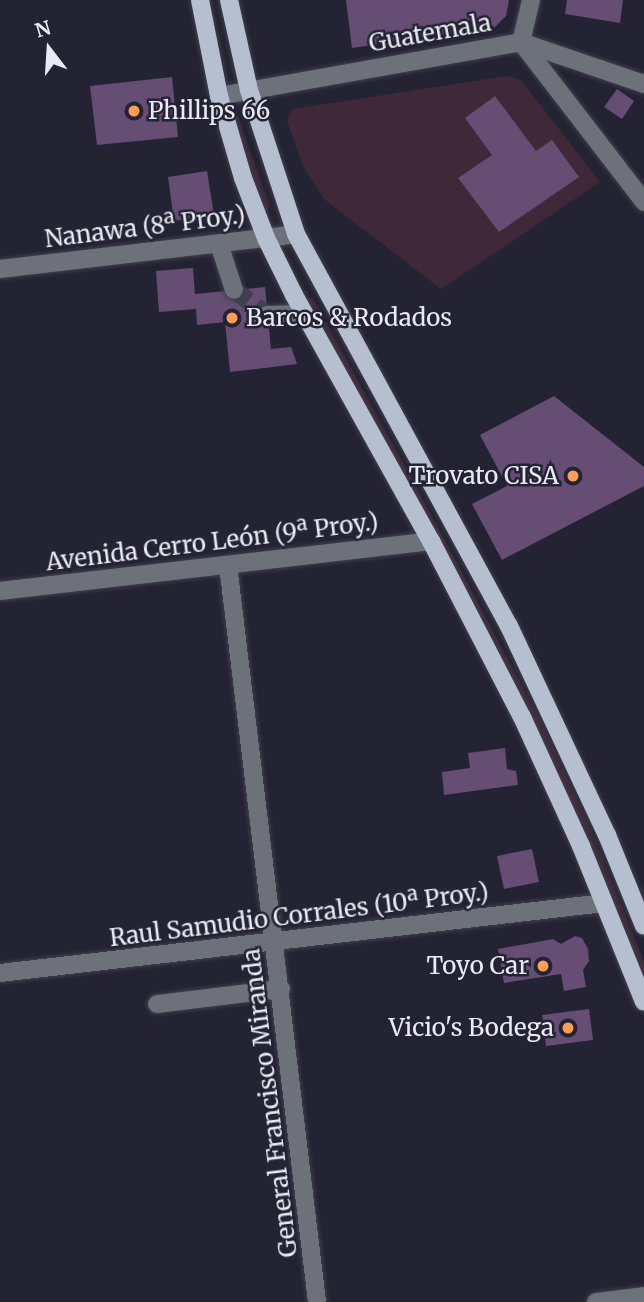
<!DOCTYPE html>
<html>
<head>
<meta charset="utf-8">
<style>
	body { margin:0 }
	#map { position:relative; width:644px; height:1302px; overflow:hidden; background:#242333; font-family:Merriweather,serif }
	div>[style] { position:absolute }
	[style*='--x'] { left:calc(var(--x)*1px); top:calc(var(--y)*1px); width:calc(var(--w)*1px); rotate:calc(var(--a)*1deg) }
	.green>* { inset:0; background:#3f2939 }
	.building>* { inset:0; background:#654d74 }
	.minor-tunnel>* { height:18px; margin-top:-9px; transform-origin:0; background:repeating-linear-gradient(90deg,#424150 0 18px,transparent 0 27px) }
	.roads { filter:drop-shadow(0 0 2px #403f4e) drop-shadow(0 0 2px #403f4e) }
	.minor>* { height:18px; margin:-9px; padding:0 9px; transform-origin:9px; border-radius:9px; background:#6d727a }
	.major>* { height:18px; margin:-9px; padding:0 9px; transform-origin:9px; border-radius:9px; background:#b6bfd0 }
	.dots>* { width:19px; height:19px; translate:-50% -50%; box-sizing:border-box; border:4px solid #242333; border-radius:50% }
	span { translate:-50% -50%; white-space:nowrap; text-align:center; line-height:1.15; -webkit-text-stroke:5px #242333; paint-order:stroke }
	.street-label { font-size:24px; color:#eaeaf5 }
	.poi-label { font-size:24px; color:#eaeaf5 }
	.left { translate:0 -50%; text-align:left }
	.right { translate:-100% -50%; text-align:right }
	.north { position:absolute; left:14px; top:14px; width:70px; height:70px; -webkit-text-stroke:5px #242333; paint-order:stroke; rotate:343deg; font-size:19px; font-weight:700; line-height:28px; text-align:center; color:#eaeaf5 }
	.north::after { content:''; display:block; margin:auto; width:24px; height:32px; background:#eaeaf5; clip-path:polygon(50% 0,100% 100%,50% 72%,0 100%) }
</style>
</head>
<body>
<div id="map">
	<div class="green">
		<div style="clip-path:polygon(507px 76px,521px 80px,600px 182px,441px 289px,324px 199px,303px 166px,287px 121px,293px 109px)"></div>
		<div style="clip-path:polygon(236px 111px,270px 206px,268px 210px,264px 210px,248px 167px,232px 113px)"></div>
		<div style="clip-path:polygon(309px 298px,313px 298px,417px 488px,538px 715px,593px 834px,644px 962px,644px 973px,641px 973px,306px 300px)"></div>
	</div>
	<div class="building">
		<div style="clip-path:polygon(346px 0,509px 0,506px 16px,495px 27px,352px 48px)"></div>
		<div style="clip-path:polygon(567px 0,623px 0,620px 23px,565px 14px)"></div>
		<div style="clip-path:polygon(172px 77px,178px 137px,97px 145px,90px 86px)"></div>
		<div style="clip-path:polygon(617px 89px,634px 101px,622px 119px,604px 107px)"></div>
		<div style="clip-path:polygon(495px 96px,536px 151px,552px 140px,579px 177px,499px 232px,458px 178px,492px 155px,465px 118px)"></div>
		<div style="clip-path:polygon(207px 171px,214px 215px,174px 221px,168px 177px)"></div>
		<div style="clip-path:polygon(193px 268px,195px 294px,265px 287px,271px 349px,291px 347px,297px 364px,230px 372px,225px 322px,197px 325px,196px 309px,159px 312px,156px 271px)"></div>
		<div style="clip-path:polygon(554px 396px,644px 467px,644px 486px,502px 560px,472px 504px,507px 486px,480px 435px)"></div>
		<div style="clip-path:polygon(505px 748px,507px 769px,516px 771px,518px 785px,444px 795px,442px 772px,470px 768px,468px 753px)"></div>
		<div style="clip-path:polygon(532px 849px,539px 882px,504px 889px,497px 856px)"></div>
		<div style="clip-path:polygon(575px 936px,582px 938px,588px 949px,589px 961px,583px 970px,586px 987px,564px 991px,561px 974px,504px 983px,498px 949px,553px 939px,561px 944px)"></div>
		<div style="clip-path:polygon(589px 1009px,593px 1040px,546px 1046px,542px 1015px)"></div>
	</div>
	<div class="minor-tunnel">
		<div style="--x:234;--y:290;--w:41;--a:37.1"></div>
	</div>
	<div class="roads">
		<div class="minor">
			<div style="--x:521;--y:42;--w:202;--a:52.4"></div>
			<div style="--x:521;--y:42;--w:43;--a:-76.6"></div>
			<div style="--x:219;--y:96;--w:307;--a:-10.1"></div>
			<div style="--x:521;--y:42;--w:130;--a:18.9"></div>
			<div style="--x:219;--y:244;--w:48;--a:71.9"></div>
			<div style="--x:0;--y:269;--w:298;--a:-6.7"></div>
			<div style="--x:267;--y:315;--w:37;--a:-2"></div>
			<div style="--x:228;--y:565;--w:742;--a:83.11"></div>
			<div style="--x:0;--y:591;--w:434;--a:-6.6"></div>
			<div style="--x:0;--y:973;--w:608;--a:-6.61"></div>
			<div style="--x:157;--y:1004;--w:125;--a:-6.9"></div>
			<div style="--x:596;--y:1302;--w:48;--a:-7.1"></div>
		</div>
		<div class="major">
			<div style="--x:200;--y:0;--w:98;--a:78.8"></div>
			<div style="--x:219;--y:96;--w:85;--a:73.7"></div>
			<div style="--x:243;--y:178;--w:64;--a:69"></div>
			<div style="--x:266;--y:238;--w:64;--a:63.8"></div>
			<div style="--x:294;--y:295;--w:282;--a:60.9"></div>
			<div style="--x:431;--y:541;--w:198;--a:62.7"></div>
			<div style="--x:522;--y:717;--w:142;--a:65.4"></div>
			<div style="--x:581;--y:846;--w:168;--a:68"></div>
			<div style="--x:229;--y:0;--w:92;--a:77.5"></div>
			<div style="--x:249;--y:90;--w:151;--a:71.9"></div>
			<div style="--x:296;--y:234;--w:446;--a:61.5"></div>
			<div style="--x:509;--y:626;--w:231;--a:64.9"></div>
			<div style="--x:607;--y:835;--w:98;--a:67.9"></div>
		</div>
	</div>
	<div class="dots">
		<div style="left:134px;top:111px;background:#fd9c56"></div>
		<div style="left:232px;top:318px;background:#fd9c56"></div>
		<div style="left:573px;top:476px;background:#fd9c56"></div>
		<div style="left:543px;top:966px;background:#fd9c56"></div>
		<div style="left:568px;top:1028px;background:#fd9c56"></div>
	</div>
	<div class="street-label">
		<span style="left:430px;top:33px;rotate:-10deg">Guatemala</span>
		<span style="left:145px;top:227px;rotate:-7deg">Nanawa (8ª Proy.)</span>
		<span style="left:212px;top:542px;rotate:-7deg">Avenida Cerro León (9ª Proy.)</span>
		<span style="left:299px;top:915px;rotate:-7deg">Raul Samudio Corrales (10ª Proy.)</span>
		<span style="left:270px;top:1103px;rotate:-97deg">General Francisco Miranda</span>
	</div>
	<div class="poi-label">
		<span class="left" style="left:148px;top:111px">Phillips 66</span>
		<span class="left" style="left:246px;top:318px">Barcos &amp; Rodados</span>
		<span class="right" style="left:559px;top:476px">Trovato CISA</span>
		<span class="right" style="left:529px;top:966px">Toyo Car</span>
		<span class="right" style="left:554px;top:1028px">Vicio's Bodega</span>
	</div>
	<div class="north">N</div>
</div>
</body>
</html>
